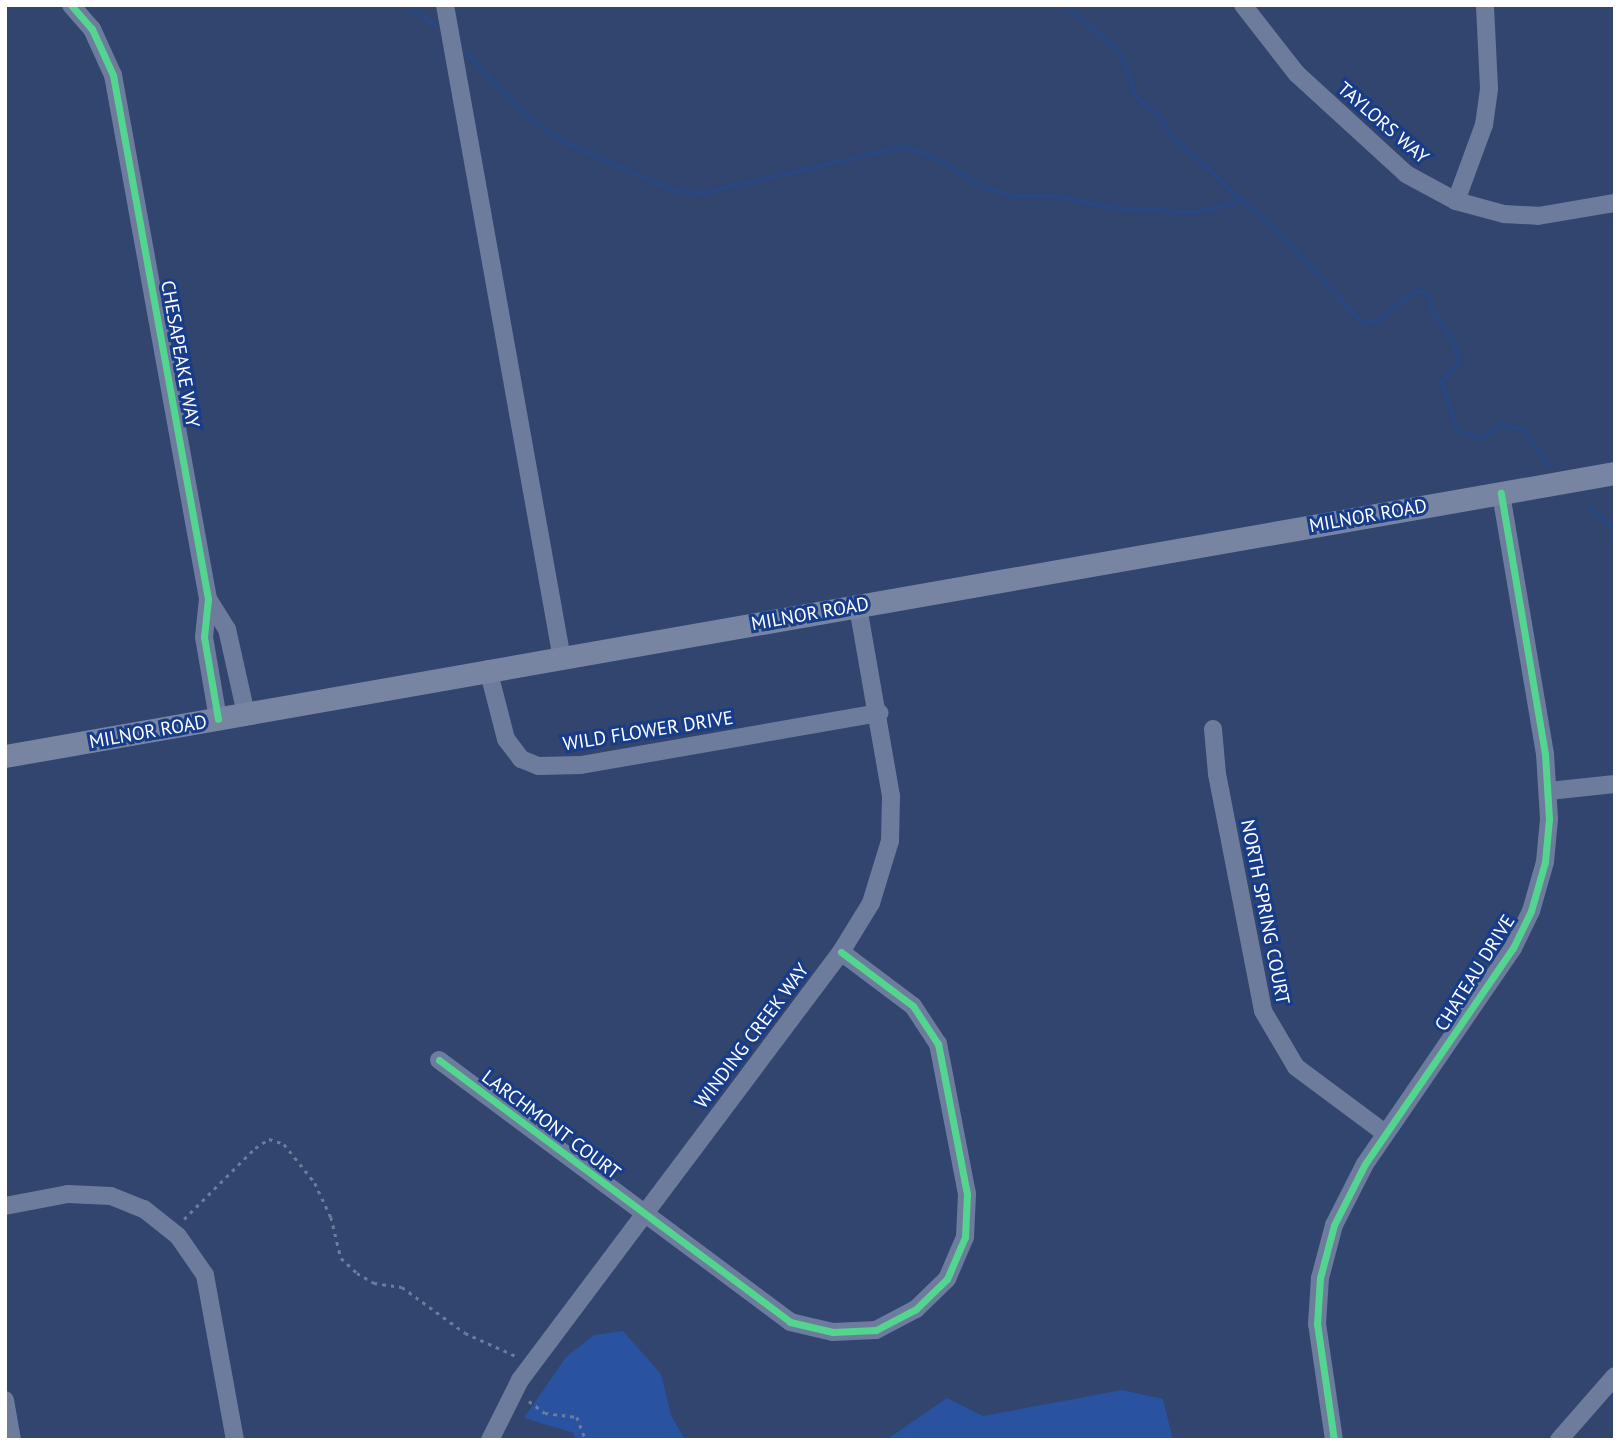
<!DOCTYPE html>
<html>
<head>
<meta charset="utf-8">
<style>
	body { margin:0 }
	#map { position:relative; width:1620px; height:1445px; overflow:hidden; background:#31456f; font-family:"PT Sans",sans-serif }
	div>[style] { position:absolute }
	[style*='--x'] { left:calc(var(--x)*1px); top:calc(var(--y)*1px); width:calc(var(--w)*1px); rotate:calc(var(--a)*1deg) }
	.green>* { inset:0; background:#2952a1 }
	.stream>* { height:4.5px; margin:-2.25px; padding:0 2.25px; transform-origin:2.25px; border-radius:2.25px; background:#2b477f }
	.path>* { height:2.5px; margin-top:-1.25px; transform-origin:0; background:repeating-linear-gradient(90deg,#6d7c9d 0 3.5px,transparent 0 8.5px) }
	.minor>* { height:18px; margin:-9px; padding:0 9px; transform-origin:9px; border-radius:9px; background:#6d7c9d }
	.major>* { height:23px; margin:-11.5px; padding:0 11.5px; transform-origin:11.5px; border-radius:11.5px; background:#7785a2 }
	.cycleway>* { height:7px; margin:-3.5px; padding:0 3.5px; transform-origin:3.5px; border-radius:3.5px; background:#53d58f }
	span { translate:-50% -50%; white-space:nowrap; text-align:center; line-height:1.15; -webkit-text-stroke:6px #163c8a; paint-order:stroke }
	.street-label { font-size:19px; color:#fff }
	.frame { position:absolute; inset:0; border:7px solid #fff; pointer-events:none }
</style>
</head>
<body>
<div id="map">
	<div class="green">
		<div style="clip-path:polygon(623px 1331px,661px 1374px,671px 1415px,685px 1440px,575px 1440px,574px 1433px,524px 1418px,566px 1357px,594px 1335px)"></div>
		<div style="clip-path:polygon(1122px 1390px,1163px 1399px,1173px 1440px,886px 1440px,947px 1398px,983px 1416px)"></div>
	</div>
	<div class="stream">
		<div style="--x:409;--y:5;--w:33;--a:38"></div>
		<div style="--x:1066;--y:5;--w:73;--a:41.1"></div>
		<div style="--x:1121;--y:53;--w:46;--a:70.8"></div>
		<div style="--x:1136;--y:96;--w:30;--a:40"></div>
		<div style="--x:1159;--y:115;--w:23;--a:59"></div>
		<div style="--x:1171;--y:135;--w:153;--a:42.3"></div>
		<div style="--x:1284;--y:238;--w:116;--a:47.1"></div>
		<div style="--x:1363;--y:323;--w:13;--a:-9"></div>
		<div style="--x:1376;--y:321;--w:51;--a:-37.1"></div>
		<div style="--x:1417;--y:290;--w:13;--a:23"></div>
		<div style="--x:1429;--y:295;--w:15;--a:82"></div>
		<div style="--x:1431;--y:310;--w:37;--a:54"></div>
		<div style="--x:1453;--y:340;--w:22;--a:72"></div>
		<div style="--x:1460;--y:361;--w:27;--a:132"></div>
		<div style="--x:1442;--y:381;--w:51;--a:73"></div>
		<div style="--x:1457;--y:430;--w:25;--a:21"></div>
		<div style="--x:1480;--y:439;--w:25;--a:-34"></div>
		<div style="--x:1501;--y:425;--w:22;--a:10"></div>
		<div style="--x:1523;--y:429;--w:45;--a:54.9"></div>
		<div style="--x:467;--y:53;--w:90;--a:46.4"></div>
		<div style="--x:529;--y:118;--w:43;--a:33.7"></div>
		<div style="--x:565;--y:142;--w:118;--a:24"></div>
		<div style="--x:673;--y:190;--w:28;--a:6"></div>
		<div style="--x:701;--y:193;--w:209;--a:-13"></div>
		<div style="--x:905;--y:146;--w:42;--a:22.3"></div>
		<div style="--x:944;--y:162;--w:44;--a:33"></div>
		<div style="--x:981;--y:186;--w:34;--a:17"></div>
		<div style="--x:1014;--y:196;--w:35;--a:-2"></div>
		<div style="--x:1049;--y:195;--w:69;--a:10.8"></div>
		<div style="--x:1117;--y:208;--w:79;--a:2.9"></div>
		<div style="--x:1196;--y:212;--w:45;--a:-14"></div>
		<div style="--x:1589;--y:507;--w:35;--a:41"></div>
	</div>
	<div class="path">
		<div style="--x:184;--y:1219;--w:100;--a:-45"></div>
		<div style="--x:255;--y:1148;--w:17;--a:-33"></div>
		<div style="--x:269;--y:1139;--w:16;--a:18"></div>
		<div style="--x:284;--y:1144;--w:50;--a:51.5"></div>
		<div style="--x:315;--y:1183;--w:38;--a:65"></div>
		<div style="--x:331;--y:1217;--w:42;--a:76.3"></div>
		<div style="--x:341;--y:1258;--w:22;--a:43"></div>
		<div style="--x:357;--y:1273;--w:20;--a:30"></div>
		<div style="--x:374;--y:1283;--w:28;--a:8"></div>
		<div style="--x:402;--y:1287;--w:78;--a:36.1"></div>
		<div style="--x:465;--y:1333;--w:58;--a:24.4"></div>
		<div style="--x:529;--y:1401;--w:20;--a:37"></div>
		<div style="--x:545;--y:1413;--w:32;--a:7"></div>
		<div style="--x:577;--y:1417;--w:25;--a:69"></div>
	</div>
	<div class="minor">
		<div style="--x:71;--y:5;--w:32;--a:49"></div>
		<div style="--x:92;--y:29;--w:51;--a:65.5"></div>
		<div style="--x:113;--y:75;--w:533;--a:79.72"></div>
		<div style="--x:208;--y:599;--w:38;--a:96"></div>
		<div style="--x:204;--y:637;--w:83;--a:80.3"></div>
		<div style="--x:445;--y:5;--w:664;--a:79.86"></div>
		<div style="--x:1243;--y:5;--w:88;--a:52"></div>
		<div style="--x:1297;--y:74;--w:148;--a:42.5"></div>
		<div style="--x:1406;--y:174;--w:57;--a:28.4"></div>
		<div style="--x:1456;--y:201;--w:50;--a:15.2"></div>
		<div style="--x:1504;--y:214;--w:34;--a:3"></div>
		<div style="--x:1538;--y:216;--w:78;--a:-9.6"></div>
		<div style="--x:1456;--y:201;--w:81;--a:-69.8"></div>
		<div style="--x:1484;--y:125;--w:37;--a:-82"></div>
		<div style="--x:1489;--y:88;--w:83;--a:-92.8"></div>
		<div style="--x:208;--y:599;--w:36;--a:58"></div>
		<div style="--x:227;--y:629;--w:87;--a:77.4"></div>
		<div style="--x:488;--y:669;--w:72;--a:75.6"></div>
		<div style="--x:506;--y:739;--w:25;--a:53"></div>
		<div style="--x:521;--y:759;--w:18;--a:22"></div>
		<div style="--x:538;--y:766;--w:43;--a:-1.3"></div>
		<div style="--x:581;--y:765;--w:303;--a:-9.9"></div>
		<div style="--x:1213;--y:729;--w:45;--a:84.9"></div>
		<div style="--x:1217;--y:774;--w:241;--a:79"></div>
		<div style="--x:1263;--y:1011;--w:65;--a:59.5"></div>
		<div style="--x:1296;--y:1067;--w:111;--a:36.6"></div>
		<div style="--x:1549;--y:791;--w:66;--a:-6.1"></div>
		<div style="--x:439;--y:1060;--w:438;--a:36.7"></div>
		<div style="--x:790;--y:1322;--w:44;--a:13.1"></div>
		<div style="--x:833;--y:1332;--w:43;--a:-2.7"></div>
		<div style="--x:876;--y:1330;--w:45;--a:-27.7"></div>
		<div style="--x:916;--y:1309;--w:43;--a:-44.1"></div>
		<div style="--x:947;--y:1279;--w:46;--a:-66.8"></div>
		<div style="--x:965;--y:1237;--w:43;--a:-87.3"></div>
		<div style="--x:967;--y:1194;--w:153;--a:-100.9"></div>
		<div style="--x:938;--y:1044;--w:45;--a:-123.3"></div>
		<div style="--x:913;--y:1006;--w:90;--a:-143.1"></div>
		<div style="--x:5;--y:1206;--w:64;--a:-10.8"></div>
		<div style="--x:68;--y:1194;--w:43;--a:2.7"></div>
		<div style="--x:111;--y:1196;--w:35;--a:22"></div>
		<div style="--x:144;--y:1209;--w:43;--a:38.5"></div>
		<div style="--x:178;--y:1236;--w:47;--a:55.3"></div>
		<div style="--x:205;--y:1275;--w:168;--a:79.7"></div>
		<div style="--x:5;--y:1400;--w:41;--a:80.1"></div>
		<div style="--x:490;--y:1440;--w:67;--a:-63.4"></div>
		<div style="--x:520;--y:1380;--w:535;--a:-53.13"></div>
		<div style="--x:841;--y:952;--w:57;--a:-58.5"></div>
		<div style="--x:871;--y:903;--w:65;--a:-73"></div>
		<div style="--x:890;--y:841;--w:45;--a:-88.7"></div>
		<div style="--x:891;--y:796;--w:193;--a:-99.9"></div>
		<div style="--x:1334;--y:1440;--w:117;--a:-98.3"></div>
		<div style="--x:1317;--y:1324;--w:46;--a:-86.3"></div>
		<div style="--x:1320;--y:1278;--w:55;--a:-75.2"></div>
		<div style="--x:1334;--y:1225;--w:68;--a:-63.1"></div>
		<div style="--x:1365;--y:1164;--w:262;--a:-55.6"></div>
		<div style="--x:1513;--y:948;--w:41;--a:-64.1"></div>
		<div style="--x:1531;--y:911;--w:51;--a:-74.1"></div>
		<div style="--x:1545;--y:862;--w:43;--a:-84.7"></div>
		<div style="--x:1549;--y:819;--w:65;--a:-93.5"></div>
		<div style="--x:1545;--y:754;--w:265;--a:-99.6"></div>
		<div style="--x:1559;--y:1440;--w:85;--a:-48.8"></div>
	</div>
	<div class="major">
		<div style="--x:5;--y:756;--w:1635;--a:-9.97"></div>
	</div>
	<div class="cycleway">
		<div style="--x:71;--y:5;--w:32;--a:49"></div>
		<div style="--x:92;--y:29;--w:51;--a:65.5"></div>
		<div style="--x:113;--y:75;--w:533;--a:79.72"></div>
		<div style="--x:208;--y:599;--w:38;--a:96"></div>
		<div style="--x:204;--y:637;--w:83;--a:80.3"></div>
		<div style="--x:439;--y:1060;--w:438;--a:36.7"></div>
		<div style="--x:790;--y:1322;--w:44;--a:13.1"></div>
		<div style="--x:833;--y:1332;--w:43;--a:-2.7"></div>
		<div style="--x:876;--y:1330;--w:45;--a:-27.7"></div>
		<div style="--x:916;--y:1309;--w:43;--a:-44.1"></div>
		<div style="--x:947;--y:1279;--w:46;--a:-66.8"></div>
		<div style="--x:965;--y:1237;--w:43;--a:-87.3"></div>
		<div style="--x:967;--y:1194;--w:153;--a:-100.9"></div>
		<div style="--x:938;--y:1044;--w:45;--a:-123.3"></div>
		<div style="--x:913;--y:1006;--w:90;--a:-143.1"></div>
		<div style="--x:1334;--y:1440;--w:117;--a:-98.3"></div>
		<div style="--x:1317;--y:1324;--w:46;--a:-86.3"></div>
		<div style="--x:1320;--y:1278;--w:55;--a:-75.2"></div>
		<div style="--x:1334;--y:1225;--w:68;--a:-63.1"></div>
		<div style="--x:1365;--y:1164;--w:262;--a:-55.6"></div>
		<div style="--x:1513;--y:948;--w:41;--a:-64.1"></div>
		<div style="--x:1531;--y:911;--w:51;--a:-74.1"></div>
		<div style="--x:1545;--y:862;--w:43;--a:-84.7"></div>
		<div style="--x:1549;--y:819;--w:65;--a:-93.5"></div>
		<div style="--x:1545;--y:754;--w:265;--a:-99.6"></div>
	</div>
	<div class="street-label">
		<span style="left:1383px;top:123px;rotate:41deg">TAYLORS WAY</span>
		<span style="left:180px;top:354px;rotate:80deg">CHESAPEAKE WAY</span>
		<span style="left:1368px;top:516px;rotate:-10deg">MILNOR ROAD</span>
		<span style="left:810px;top:614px;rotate:-10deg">MILNOR ROAD</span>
		<span style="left:648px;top:731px;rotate:-9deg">WILD FLOWER DRIVE</span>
		<span style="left:148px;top:732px;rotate:-10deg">MILNOR ROAD</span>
		<span style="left:1265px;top:912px;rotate:79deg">NORTH SPRING COURT</span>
		<span style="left:1475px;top:973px;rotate:-58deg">CHATEAU DRIVE</span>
		<span style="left:752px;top:1036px;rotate:-53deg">WINDING CREEK WAY</span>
		<span style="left:551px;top:1125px;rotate:37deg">LARCHMONT COURT</span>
	</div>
	<div class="frame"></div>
</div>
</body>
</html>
